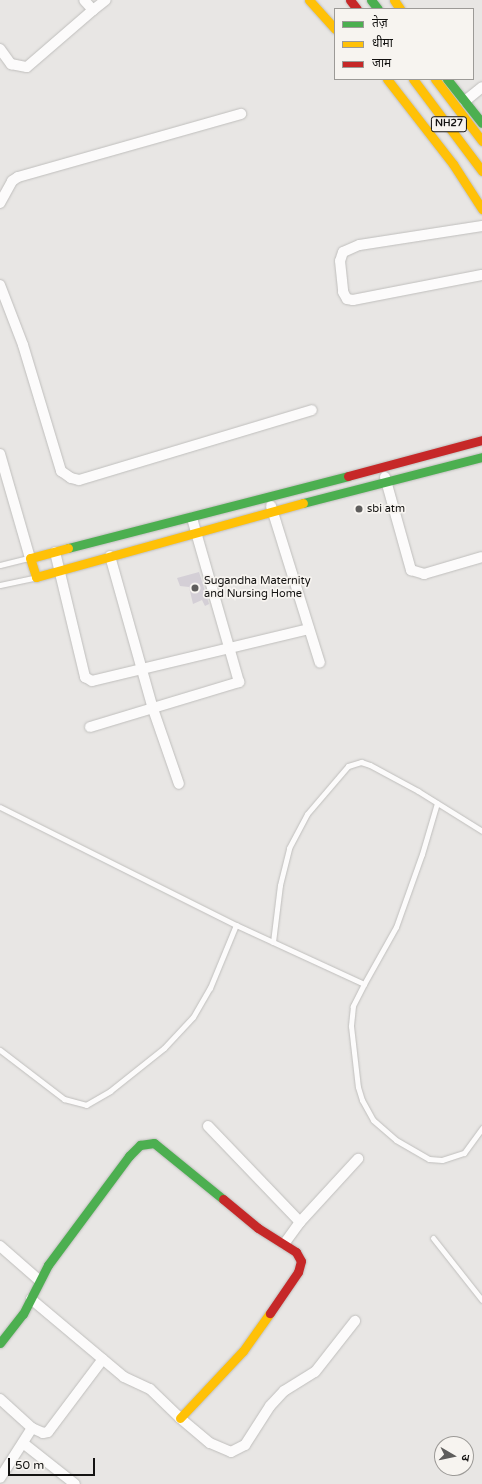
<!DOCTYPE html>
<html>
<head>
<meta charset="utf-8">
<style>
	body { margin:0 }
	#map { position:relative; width:482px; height:1484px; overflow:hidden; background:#e8e6e4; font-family:"Varela Round","Noto Sans Devanagari",sans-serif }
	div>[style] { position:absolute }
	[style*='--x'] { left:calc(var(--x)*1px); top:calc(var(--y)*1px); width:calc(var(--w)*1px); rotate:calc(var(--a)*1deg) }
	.building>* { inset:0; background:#d4cfd6 }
	.roads { filter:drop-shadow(0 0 1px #bfbebc) drop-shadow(0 0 1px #bfbebc) }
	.lane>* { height:5px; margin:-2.5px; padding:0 2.5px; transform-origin:2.5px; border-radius:2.5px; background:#fcfbfb }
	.street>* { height:10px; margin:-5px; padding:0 5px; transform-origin:5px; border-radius:5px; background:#fcfbfb }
	.fast>* { height:9px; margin:-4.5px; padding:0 4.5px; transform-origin:4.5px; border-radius:4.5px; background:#4caf50 }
	.slow>* { height:9px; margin:-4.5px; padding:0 4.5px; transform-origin:4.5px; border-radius:4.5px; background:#ffc107 }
	.jam>* { height:9px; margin:-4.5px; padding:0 4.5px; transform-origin:4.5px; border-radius:4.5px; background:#c62828 }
	.dots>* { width:11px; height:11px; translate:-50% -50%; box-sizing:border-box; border:2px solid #f7f4f0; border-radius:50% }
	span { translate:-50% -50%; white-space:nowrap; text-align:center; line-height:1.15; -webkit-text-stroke:3.5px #f7f4f0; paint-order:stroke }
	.shield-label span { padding:1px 3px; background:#f7f4f0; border:1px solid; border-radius:3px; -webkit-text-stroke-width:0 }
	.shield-label { font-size:10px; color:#141312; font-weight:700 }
	.poi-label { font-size:11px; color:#141312 }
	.left { translate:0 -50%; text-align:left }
	.legend { position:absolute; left:334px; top:8px; width:140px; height:72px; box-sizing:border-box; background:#f7f4f0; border:1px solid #9c9a97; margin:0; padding:5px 7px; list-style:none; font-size:12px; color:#141312 }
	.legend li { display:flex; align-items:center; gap:8px; height:20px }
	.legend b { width:20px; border:1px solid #9c9a97 }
	.north { position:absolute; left:434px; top:1436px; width:40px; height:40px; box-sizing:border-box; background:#f7f4f0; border:1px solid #9c9a97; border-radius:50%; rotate:99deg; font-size:11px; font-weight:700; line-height:16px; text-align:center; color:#141312 }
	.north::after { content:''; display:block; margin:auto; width:14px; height:18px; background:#5e5d5c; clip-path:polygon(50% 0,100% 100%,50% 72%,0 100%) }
	.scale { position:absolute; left:8px; top:1458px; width:87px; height:18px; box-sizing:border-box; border:2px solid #141312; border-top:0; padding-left:5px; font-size:12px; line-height:14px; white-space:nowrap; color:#141312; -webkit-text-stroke:3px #f7f4f0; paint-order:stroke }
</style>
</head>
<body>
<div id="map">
	<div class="building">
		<div style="clip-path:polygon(199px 572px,209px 604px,205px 606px,202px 600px,193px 604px,189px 587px,180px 586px,177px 578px)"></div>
	</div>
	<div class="roads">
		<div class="lane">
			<div style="--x:0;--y:565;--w:29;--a:-14"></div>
			<div style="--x:0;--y:585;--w:35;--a:-12"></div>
			<div style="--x:0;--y:807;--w:264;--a:26.6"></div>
			<div style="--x:236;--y:925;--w:141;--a:24.7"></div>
			<div style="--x:364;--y:984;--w:25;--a:117"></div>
			<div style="--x:353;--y:1006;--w:20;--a:96"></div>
			<div style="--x:351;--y:1026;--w:61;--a:83.5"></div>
			<div style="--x:358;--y:1087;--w:14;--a:73"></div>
			<div style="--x:362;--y:1100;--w:23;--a:61"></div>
			<div style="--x:373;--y:1120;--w:30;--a:41"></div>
			<div style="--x:396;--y:1140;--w:38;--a:30"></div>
			<div style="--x:429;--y:1159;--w:13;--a:4"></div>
			<div style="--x:442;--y:1160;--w:23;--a:-18"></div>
			<div style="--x:464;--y:1153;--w:31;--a:-54"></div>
			<div style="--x:273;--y:942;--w:57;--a:-83"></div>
			<div style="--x:280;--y:885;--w:38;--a:-76"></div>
			<div style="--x:289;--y:848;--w:38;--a:-62"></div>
			<div style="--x:307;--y:814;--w:63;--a:-49.5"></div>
			<div style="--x:348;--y:766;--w:14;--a:-17"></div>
			<div style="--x:361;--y:762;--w:9;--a:18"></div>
			<div style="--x:370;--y:765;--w:55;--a:28.4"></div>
			<div style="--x:418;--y:791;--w:75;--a:32"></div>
			<div style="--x:364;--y:984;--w:65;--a:-60.7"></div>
			<div style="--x:396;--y:927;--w:77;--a:-70.4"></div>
			<div style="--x:422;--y:854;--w:53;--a:-73.6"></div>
			<div style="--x:0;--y:1050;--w:81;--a:37.4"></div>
			<div style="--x:64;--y:1099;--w:23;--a:15"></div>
			<div style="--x:86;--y:1105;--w:28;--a:-30"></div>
			<div style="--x:110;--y:1091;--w:69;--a:-38.5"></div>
			<div style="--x:164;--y:1048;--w:42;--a:-46.9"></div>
			<div style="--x:193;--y:1017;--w:34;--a:-60"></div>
			<div style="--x:210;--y:988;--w:68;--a:-67.6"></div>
			<div style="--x:433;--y:1238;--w:79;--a:51.7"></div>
		</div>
		<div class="street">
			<div style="--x:93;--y:10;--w:16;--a:-38"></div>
			<div style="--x:0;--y:49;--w:19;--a:54"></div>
			<div style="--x:11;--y:64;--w:16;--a:11"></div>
			<div style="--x:27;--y:67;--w:87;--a:-40.8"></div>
			<div style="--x:93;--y:10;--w:13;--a:-132"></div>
			<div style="--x:465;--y:101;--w:22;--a:-39"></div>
			<div style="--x:0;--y:203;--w:25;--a:-61"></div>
			<div style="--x:12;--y:181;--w:7;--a:-34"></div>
			<div style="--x:18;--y:177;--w:232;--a:-15.8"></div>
			<div style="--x:482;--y:226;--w:124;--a:171.2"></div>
			<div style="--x:359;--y:245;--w:17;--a:156"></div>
			<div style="--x:343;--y:252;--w:9;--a:108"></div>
			<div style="--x:340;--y:261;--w:31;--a:84"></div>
			<div style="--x:343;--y:292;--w:8;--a:60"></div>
			<div style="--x:347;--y:299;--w:6;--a:9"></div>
			<div style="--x:353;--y:300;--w:131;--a:-11"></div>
			<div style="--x:0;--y:285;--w:64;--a:69"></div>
			<div style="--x:23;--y:345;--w:132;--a:73.2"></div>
			<div style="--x:61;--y:471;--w:12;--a:35"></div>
			<div style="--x:71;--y:478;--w:8;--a:14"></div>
			<div style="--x:79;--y:480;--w:243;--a:-16.7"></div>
			<div style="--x:0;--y:454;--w:108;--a:73.9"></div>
			<div style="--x:385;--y:477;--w:97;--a:74.4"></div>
			<div style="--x:411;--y:570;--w:14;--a:17"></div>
			<div style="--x:424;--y:574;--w:60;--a:-16.3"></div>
			<div style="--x:271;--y:506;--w:164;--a:72.7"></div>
			<div style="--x:55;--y:552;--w:129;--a:76.5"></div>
			<div style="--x:85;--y:677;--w:8;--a:30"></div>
			<div style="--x:92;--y:681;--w:223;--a:-13.5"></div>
			<div style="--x:110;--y:556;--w:159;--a:74.3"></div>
			<div style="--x:153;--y:709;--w:79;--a:70.9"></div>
			<div style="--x:90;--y:727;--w:156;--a:-16.8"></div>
			<div style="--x:239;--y:682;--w:171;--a:-106"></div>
			<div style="--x:208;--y:1126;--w:133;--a:46.2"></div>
			<div style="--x:300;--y:1222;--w:27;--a:126"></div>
			<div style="--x:300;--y:1222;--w:86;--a:-47.4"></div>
			<div style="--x:0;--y:1246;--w:52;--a:41.1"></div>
			<div style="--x:31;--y:1299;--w:121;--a:40"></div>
			<div style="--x:124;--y:1377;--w:29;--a:25"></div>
			<div style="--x:150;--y:1389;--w:42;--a:44"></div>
			<div style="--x:180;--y:1418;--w:39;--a:40"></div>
			<div style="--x:210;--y:1443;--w:23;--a:23"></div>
			<div style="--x:231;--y:1452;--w:16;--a:-27"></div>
			<div style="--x:245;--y:1445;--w:46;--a:-57.3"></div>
			<div style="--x:270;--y:1406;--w:21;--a:-47"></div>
			<div style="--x:284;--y:1391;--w:36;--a:-32"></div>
			<div style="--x:315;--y:1372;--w:65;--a:-51.9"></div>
			<div style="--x:0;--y:1399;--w:43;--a:42.2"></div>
			<div style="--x:32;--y:1428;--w:59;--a:122.6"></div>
			<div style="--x:32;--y:1428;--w:12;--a:24"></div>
			<div style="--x:43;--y:1433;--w:5;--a:-11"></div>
			<div style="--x:48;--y:1432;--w:91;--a:-53"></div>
			<div style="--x:23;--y:1443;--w:66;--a:38.3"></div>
		</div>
		<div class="fast">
			<div style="--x:371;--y:0;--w:11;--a:52"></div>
			<div style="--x:447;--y:79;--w:56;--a:51.5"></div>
			<div style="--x:303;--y:503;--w:185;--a:-14.4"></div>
			<div style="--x:68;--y:548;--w:289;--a:-14.4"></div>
			<div style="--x:0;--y:1343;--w:37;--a:-52"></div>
			<div style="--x:23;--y:1314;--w:55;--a:-63"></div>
			<div style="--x:48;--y:1265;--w:136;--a:-53.4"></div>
			<div style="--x:129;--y:1156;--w:16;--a:-45"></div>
			<div style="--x:140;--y:1145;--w:14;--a:-8"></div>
			<div style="--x:154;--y:1143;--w:89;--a:39.1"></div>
		</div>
		<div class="slow">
			<div style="--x:309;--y:0;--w:39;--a:48"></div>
			<div style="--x:394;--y:0;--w:11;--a:56"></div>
			<div style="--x:387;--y:79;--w:108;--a:52.2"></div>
			<div style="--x:453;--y:164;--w:54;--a:57.2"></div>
			<div style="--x:413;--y:79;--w:115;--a:53.1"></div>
			<div style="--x:435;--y:79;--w:78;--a:52.8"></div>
			<div style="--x:68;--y:548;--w:39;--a:165"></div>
			<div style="--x:30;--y:558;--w:20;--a:72"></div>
			<div style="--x:36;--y:577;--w:277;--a:-15.5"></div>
			<div style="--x:180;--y:1418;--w:92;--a:-46.8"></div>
			<div style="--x:243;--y:1351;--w:47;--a:-54.6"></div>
		</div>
		<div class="jam">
			<div style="--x:350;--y:0;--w:11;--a:52"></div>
			<div style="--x:348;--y:476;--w:139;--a:-15"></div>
			<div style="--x:223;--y:1199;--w:45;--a:39.6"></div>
			<div style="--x:258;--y:1228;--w:45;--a:32.3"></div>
			<div style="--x:296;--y:1252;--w:10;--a:61"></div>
			<div style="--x:301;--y:1261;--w:11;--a:105"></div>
			<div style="--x:298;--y:1272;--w:50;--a:124.3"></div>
		</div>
	</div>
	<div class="dots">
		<div style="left:359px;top:509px;background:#5e5d5c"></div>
		<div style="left:195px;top:588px;background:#5e5d5c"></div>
	</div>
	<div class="shield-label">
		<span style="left:449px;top:124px">NH27</span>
	</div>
	<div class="poi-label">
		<span class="left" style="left:367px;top:509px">sbi atm</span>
		<span class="left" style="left:204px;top:588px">Sugandha Maternity<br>and Nursing Home</span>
	</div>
	<ul class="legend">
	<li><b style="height:5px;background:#4caf50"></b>तेज़</li>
	<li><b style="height:5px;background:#ffc107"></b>धीमा</li>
	<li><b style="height:5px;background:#c62828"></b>जाम</li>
	</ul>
	<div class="north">उ</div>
	<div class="scale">50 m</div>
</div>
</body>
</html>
